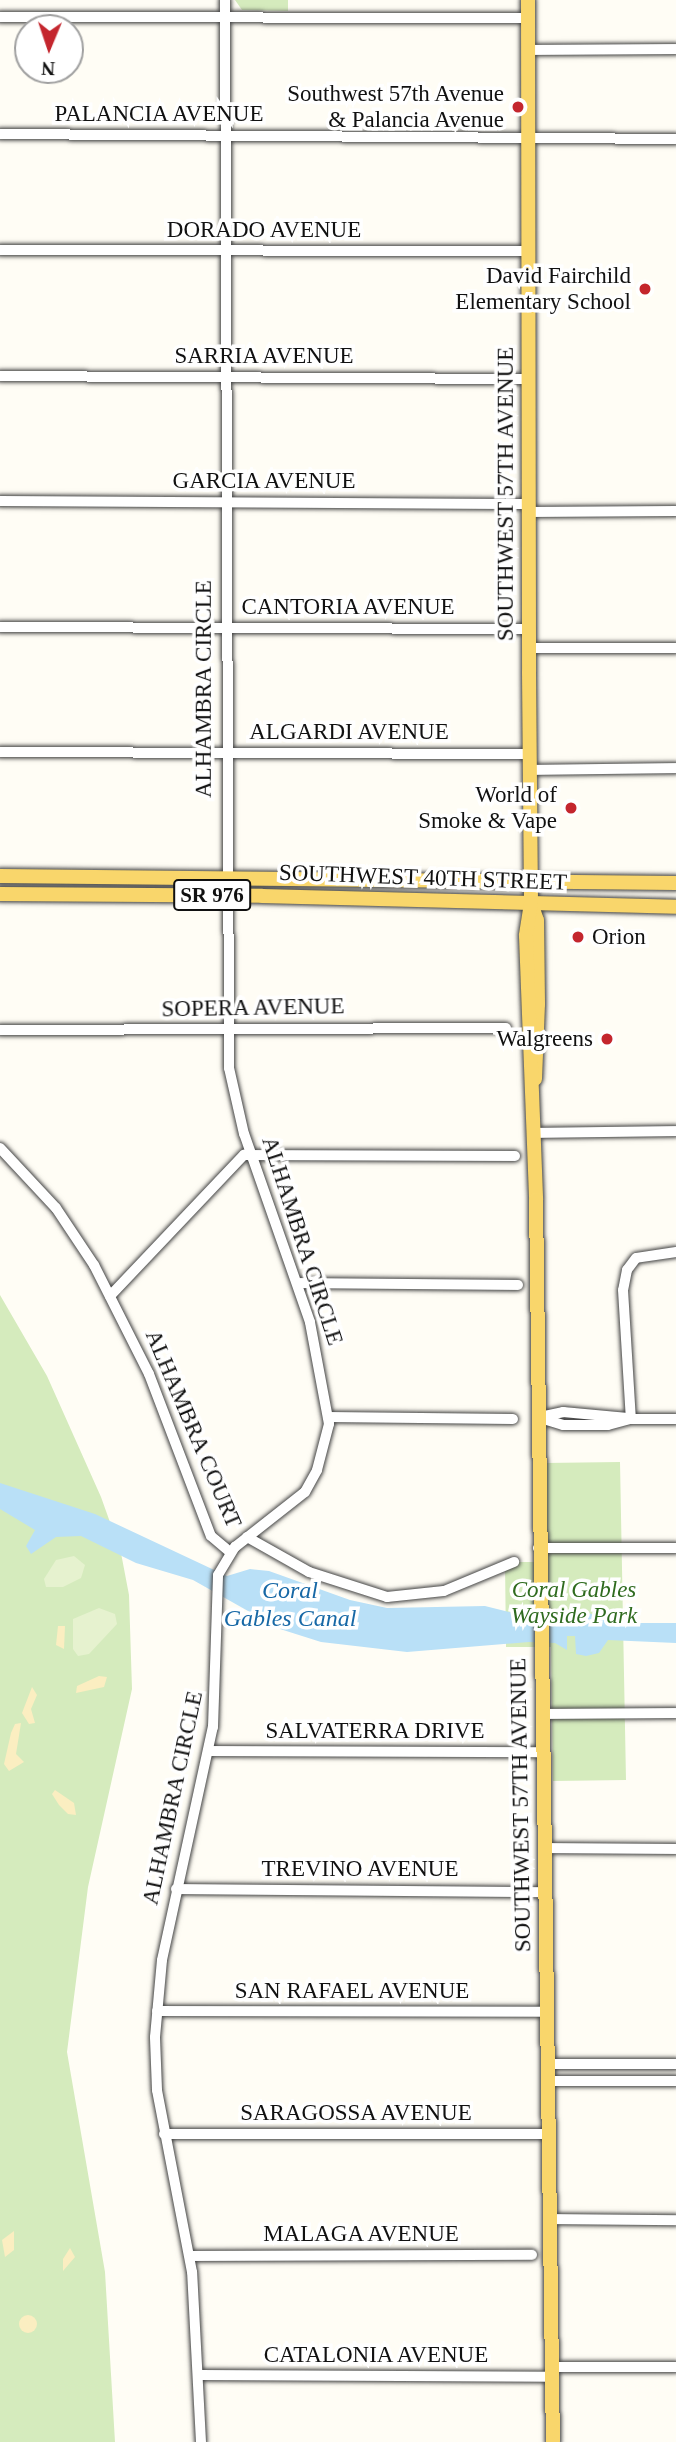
<!DOCTYPE html>
<html>
<head>
<meta charset="utf-8">
<style>
	body { margin:0 }
	#map { position:relative; width:676px; height:2442px; overflow:hidden; background:#fffdf5; font-family:Georgia,serif }
	div>[style] { position:absolute }
	[style*='--x'] { left:calc(var(--x)*1px); top:calc(var(--y)*1px); width:calc(var(--w)*1px); rotate:calc(var(--a)*1deg) }
	.green>* { inset:0; background:#d5ebbd }
	.sand>* { inset:0; background:#fbeec1 }
	.round { border-radius:50% }
	.pitch>* { inset:0; background:#e6f2cf }
	.water>* { inset:0; background:#b9e0f7 }
	.roads { filter:drop-shadow(0 0 2px #444) drop-shadow(0 0 2px #444) }
	.minor>* { height:10px; margin:-5px; padding:0 5px; transform-origin:5px; border-radius:5px; background:#fff }
	.major>* { height:14px; margin:-7px; padding:0 7px; transform-origin:7px; border-radius:7px; background:#f9d66b }
	.dots>* { width:19px; height:19px; translate:-50% -50%; box-sizing:border-box; border:4px solid #fff; border-radius:50% }
	span { translate:-50% -50%; white-space:nowrap; text-align:center; line-height:1.15; -webkit-text-stroke:7px #fff; paint-order:stroke }
	.shield-label span { padding:2px 5px; background:#fff; border:2px solid; border-radius:5px; -webkit-text-stroke-width:0 }
	.shield-label { font-size:21px; color:#111; font-weight:700 }
	.poi-label { font-size:23px; color:#111 }
	.right { translate:-100% -50%; text-align:right }
	.left { translate:0 -50%; text-align:left }
	.street-label { font-size:23px; color:#111 }
	.park-label { font-size:23px; color:#2f6b1f; font-style:italic }
	.water-label { font-size:24px; color:#1768a6; font-style:italic }
	.north { position:absolute; left:14px; top:14px; width:70px; height:70px; box-sizing:border-box; background:#fff; border:2px solid #a0a0a0; border-radius:50%; rotate:182deg; font-size:19px; font-weight:700; line-height:28px; text-align:center; color:#111 }
	.north::after { content:''; display:block; margin:auto; width:24px; height:32px; background:#c4262e; clip-path:polygon(50% 0,100% 100%,50% 72%,0 100%) }
</style>
</head>
<body>
<div id="map">
	<div class="green">
		<div style="clip-path:polygon(235px 0,288px 0,288px 11px,242px 10px)"></div>
		<div style="clip-path:polygon(0 1295px,47px 1376px,101px 1497px,121px 1553px,129px 1595px,132px 1689px,88px 1887px,67px 2052px,105px 2272px,115px 2442px,0 2442px)"></div>
		<div style="clip-path:polygon(620px 1462px,626px 1780px,553px 1781px,551px 1647px,506px 1647px,505px 1562px,547px 1562px,544px 1463px)"></div>
	</div>
	<div class="sand">
		<div style="clip-path:polygon(58px 1626px,65px 1626px,64px 1649px,56px 1645px)"></div>
		<div style="clip-path:polygon(99px 1676px,107px 1677px,104px 1687px,76px 1693px,77px 1686px)"></div>
		<div style="clip-path:polygon(32px 1687px,37px 1695px,31px 1709px,35px 1723px,29px 1724px,22px 1713px)"></div>
		<div style="clip-path:polygon(21px 1723px,16px 1754px,24px 1762px,9px 1771px,4px 1764px,11px 1733px,15px 1724px)"></div>
		<div style="clip-path:polygon(55px 1790px,74px 1803px,76px 1815px,68px 1814px,59px 1805px,52px 1794px)"></div>
		<div style="clip-path:polygon(14px 2231px,14px 2250px,5px 2257px,2px 2240px)"></div>
		<div style="clip-path:polygon(70px 2248px,75px 2257px,63px 2271px,63px 2259px)"></div>
		<div class="round" style="left:19px;top:2315px;width:18px;height:18px"></div>
	</div>
	<div class="pitch">
		<div style="clip-path:polygon(74px 1556px,85px 1565px,81px 1578px,63px 1587px,46px 1587px,44px 1579px,56px 1560px)"></div>
		<div style="clip-path:polygon(99px 1608px,115px 1614px,117px 1624px,89px 1654px,78px 1656px,73px 1649px,73px 1619px)"></div>
	</div>
	<div class="water">
		<div style="clip-path:polygon(0 1483px,95px 1514px,227px 1576px,250px 1569px,269px 1571px,350px 1600px,387px 1608px,485px 1606px,566px 1626px,575px 1626px,577px 1616px,584px 1612px,607px 1618px,607px 1623px,676px 1623px,676px 1643px,608px 1640px,599px 1653px,586px 1656px,576px 1654px,575px 1636px,567px 1636px,567px 1650px,555px 1643px,529px 1642px,407px 1652px,321px 1642px,280px 1629px,193px 1580px,136px 1563px,81px 1536px,56px 1537px,31px 1554px,26px 1546px,35px 1530px,0 1509px)"></div>
	</div>
	<div class="roads">
		<div class="minor">
			<div style="--x:0;--y:17;--w:528;--a:0.11"></div>
			<div style="--x:528;--y:50;--w:148;--a:-0.4"></div>
			<div style="--x:0;--y:134;--w:676;--a:0.42"></div>
			<div style="--x:0;--y:250;--w:528;--a:0.11"></div>
			<div style="--x:0;--y:376;--w:528;--a:0.33"></div>
			<div style="--x:0;--y:501;--w:528;--a:0.33"></div>
			<div style="--x:528;--y:512;--w:148;--a:-0.4"></div>
			<div style="--x:0;--y:627;--w:528;--a:0.22"></div>
			<div style="--x:529;--y:648;--w:147;--a:0"></div>
			<div style="--x:0;--y:752;--w:530;--a:0.22"></div>
			<div style="--x:530;--y:770;--w:146;--a:-0.8"></div>
			<div style="--x:0;--y:1030;--w:506;--a:-0.23"></div>
			<div style="--x:533;--y:1133;--w:143;--a:-0.8"></div>
			<div style="--x:0;--y:1148;--w:82;--a:47"></div>
			<div style="--x:56;--y:1208;--w:69;--a:56.3"></div>
			<div style="--x:94;--y:1265;--w:122;--a:63.2"></div>
			<div style="--x:149;--y:1374;--w:173;--a:69.1"></div>
			<div style="--x:211;--y:1536;--w:25;--a:40"></div>
			<div style="--x:676;--y:1252;--w:40;--a:171.5"></div>
			<div style="--x:636;--y:1258;--w:15;--a:127"></div>
			<div style="--x:627;--y:1270;--w:20;--a:101"></div>
			<div style="--x:623;--y:1290;--w:129;--a:86.5"></div>
			<div style="--x:631;--y:1419;--w:45;--a:0"></div>
			<div style="--x:298;--y:1283;--w:220;--a:0.5"></div>
			<div style="--x:110;--y:1296;--w:195;--a:-46.5"></div>
			<div style="--x:244;--y:1155;--w:271;--a:0.2"></div>
			<div style="--x:328;--y:1417;--w:185;--a:0.6"></div>
			<div style="--x:537;--y:1417;--w:27;--a:17"></div>
			<div style="--x:563;--y:1425;--w:45;--a:0"></div>
			<div style="--x:608;--y:1425;--w:24;--a:-15"></div>
			<div style="--x:540;--y:1417;--w:24;--a:-12"></div>
			<div style="--x:563;--y:1412;--w:65;--a:5.3"></div>
			<div style="--x:247;--y:1537;--w:71;--a:29.4"></div>
			<div style="--x:309;--y:1572;--w:82;--a:17.8"></div>
			<div style="--x:387;--y:1597;--w:57;--a:-6"></div>
			<div style="--x:444;--y:1591;--w:76;--a:-22.5"></div>
			<div style="--x:538;--y:1548;--w:138;--a:0"></div>
			<div style="--x:542;--y:1714;--w:134;--a:-0.4"></div>
			<div style="--x:208;--y:1751;--w:334;--a:0.2"></div>
			<div style="--x:543;--y:1848;--w:133;--a:0.4"></div>
			<div style="--x:176;--y:1889;--w:368;--a:0.5"></div>
			<div style="--x:157;--y:2011;--w:389;--a:0.1"></div>
			<div style="--x:547;--y:2064;--w:129;--a:0"></div>
			<div style="--x:547;--y:2081;--w:129;--a:0"></div>
			<div style="--x:164;--y:2134;--w:384;--a:0"></div>
			<div style="--x:549;--y:2219;--w:127;--a:0.5"></div>
			<div style="--x:190;--y:2256;--w:342;--a:-0.2"></div>
			<div style="--x:552;--y:2367;--w:124;--a:0"></div>
			<div style="--x:200;--y:2375;--w:352;--a:0.3"></div>
			<div style="--x:201;--y:2442;--w:170;--a:-93"></div>
			<div style="--x:192;--y:2272;--w:185;--a:-100.9"></div>
			<div style="--x:157;--y:2090;--w:53;--a:-92.2"></div>
			<div style="--x:155;--y:2037;--w:77;--a:-84.8"></div>
			<div style="--x:162;--y:1960;--w:239;--a:-77.7"></div>
			<div style="--x:213;--y:1727;--w:152;--a:-88.1"></div>
			<div style="--x:218;--y:1575;--w:33;--a:-59"></div>
			<div style="--x:235;--y:1547;--w:89;--a:-38.2"></div>
			<div style="--x:305;--y:1492;--w:25;--a:-61"></div>
			<div style="--x:317;--y:1470;--w:48;--a:-75.4"></div>
			<div style="--x:329;--y:1424;--w:104;--a:-100.6"></div>
			<div style="--x:310;--y:1322;--w:199;--a:-109.3"></div>
			<div style="--x:244;--y:1134;--w:68;--a:-102.8"></div>
			<div style="--x:229;--y:1068;--w:1068;--a:-90.21"></div>
		</div>
		<div class="major">
			<div style="--x:528;--y:0;--w:672;--a:89.91"></div>
			<div style="--x:529;--y:672;--w:231;--a:89.5"></div>
			<div style="--x:531;--y:903;--w:18;--a:71"></div>
			<div style="--x:537;--y:920;--w:84;--a:89.3"></div>
			<div style="--x:538;--y:1004;--w:75;--a:92.3"></div>
			<div style="--x:0;--y:876;--w:676;--a:0.59"></div>
			<div style="--x:0;--y:894;--w:262;--a:0.4"></div>
			<div style="--x:262;--y:896;--w:414;--a:1.5"></div>
			<div style="--x:531;--y:903;--w:33;--a:99"></div>
			<div style="--x:526;--y:936;--w:264;--a:87.8"></div>
			<div style="--x:536;--y:1200;--w:1242;--a:89.22"></div>
		</div>
	</div>
	<div class="dots">
		<div style="left:518px;top:107px;background:#c4262e"></div>
		<div style="left:645px;top:289px;background:#c4262e"></div>
		<div style="left:571px;top:808px;background:#c4262e"></div>
		<div style="left:578px;top:937px;background:#c4262e"></div>
		<div style="left:607px;top:1039px;background:#c4262e"></div>
	</div>
	<div class="shield-label">
		<span style="left:212px;top:895px">SR 976</span>
	</div>
	<div class="poi-label">
		<span class="right" style="left:504px;top:107px">Southwest 57th Avenue<br>&amp; Palancia Avenue</span>
		<span class="right" style="left:631px;top:289px">David Fairchild<br>Elementary School</span>
		<span class="right" style="left:557px;top:808px">World of<br>Smoke &amp; Vape</span>
		<span class="left" style="left:592px;top:937px">Orion</span>
		<span class="right" style="left:593px;top:1039px">Walgreens</span>
	</div>
	<div class="street-label">
		<span style="left:159px;top:114px">PALANCIA AVENUE</span>
		<span style="left:264px;top:230px">DORADO AVENUE</span>
		<span style="left:264px;top:356px">SARRIA AVENUE</span>
		<span style="left:264px;top:481px">GARCIA AVENUE</span>
		<span style="left:506px;top:494px;rotate:-90deg">SOUTHWEST 57TH AVENUE</span>
		<span style="left:348px;top:607px">CANTORIA AVENUE</span>
		<span style="left:204px;top:689px;rotate:-90deg">ALHAMBRA CIRCLE</span>
		<span style="left:349px;top:732px">ALGARDI AVENUE</span>
		<span style="left:423px;top:878px;rotate:2deg">SOUTHWEST 40TH STREET</span>
		<span style="left:253px;top:1008px;rotate:-1deg">SOPERA AVENUE</span>
		<span style="left:302px;top:1241px;rotate:72deg">ALHAMBRA CIRCLE</span>
		<span style="left:193px;top:1429px;rotate:67deg">ALHAMBRA COURT</span>
		<span style="left:375px;top:1731px">SALVATERRA DRIVE</span>
		<span style="left:173px;top:1798px;rotate:-78deg">ALHAMBRA CIRCLE</span>
		<span style="left:521px;top:1805px;rotate:-91deg">SOUTHWEST 57TH AVENUE</span>
		<span style="left:360px;top:1869px">TREVINO AVENUE</span>
		<span style="left:352px;top:1991px">SAN RAFAEL AVENUE</span>
		<span style="left:356px;top:2113px">SARAGOSSA AVENUE</span>
		<span style="left:361px;top:2234px">MALAGA AVENUE</span>
		<span style="left:376px;top:2355px">CATALONIA AVENUE</span>
	</div>
	<div class="park-label">
		<span style="left:574px;top:1603px">Coral Gables<br>Wayside Park</span>
	</div>
	<div class="water-label">
		<span style="left:290px;top:1605px">Coral<br>Gables Canal</span>
	</div>
	<div class="north">N</div>
</div>
</body>
</html>
